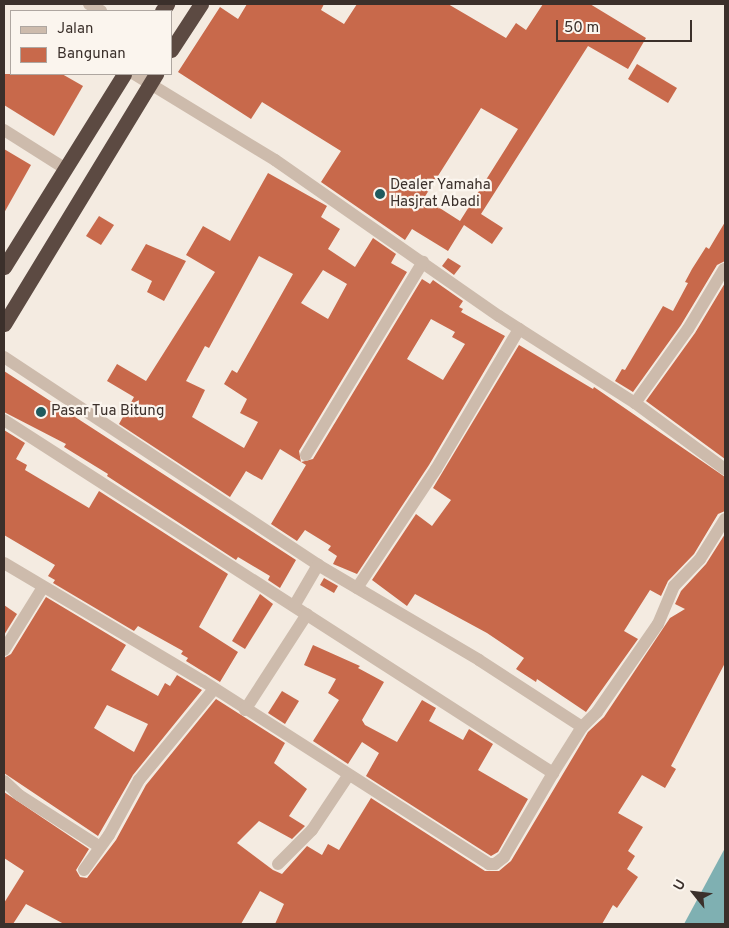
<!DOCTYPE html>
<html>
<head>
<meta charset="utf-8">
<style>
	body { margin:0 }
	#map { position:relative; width:729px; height:928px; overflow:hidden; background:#f4ebe1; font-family:Overpass,sans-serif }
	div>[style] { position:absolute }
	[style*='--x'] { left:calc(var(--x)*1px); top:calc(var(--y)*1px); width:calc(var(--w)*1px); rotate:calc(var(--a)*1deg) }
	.water>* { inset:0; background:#7fb0b2 }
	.building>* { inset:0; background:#c8694b }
	.street>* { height:12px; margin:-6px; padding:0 6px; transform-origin:6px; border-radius:6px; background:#cdbbac }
	.highway>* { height:15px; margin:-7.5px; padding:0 7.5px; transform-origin:7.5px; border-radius:7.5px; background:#5c4a42 }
	.dots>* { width:14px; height:14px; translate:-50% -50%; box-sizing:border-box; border:2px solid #fbf5ee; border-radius:50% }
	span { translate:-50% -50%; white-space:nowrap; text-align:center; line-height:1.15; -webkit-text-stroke:4.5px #fbf5ee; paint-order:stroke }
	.poi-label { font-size:15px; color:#3b302b }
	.left { translate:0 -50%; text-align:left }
	.frame { position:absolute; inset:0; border:5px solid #3b302b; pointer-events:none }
	.legend { position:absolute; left:10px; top:10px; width:162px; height:65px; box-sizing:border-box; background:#fbf5ee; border:1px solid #aea6a0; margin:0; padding:6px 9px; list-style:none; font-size:15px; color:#3b302b }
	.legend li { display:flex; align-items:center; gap:10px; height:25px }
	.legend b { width:25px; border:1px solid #aea6a0 }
	.north { position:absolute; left:669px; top:868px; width:50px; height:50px; -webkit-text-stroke:4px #fbf5ee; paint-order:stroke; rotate:299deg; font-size:14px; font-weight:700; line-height:20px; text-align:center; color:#3b302b }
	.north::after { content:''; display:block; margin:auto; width:18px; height:22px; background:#3b302b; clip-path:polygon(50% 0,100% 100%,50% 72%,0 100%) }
	.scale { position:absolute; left:556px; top:20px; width:136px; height:22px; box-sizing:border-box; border:2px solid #3b302b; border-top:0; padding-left:6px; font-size:15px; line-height:18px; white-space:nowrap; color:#3b302b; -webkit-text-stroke:4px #fbf5ee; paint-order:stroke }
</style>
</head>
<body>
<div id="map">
	<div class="water">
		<div style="clip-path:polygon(725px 848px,725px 924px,684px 924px)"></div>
	</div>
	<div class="building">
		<div style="clip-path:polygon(evenodd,247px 4px,324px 4px,321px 10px,344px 24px,357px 4px,448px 4px,506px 38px,516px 23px,526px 30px,543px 4px,590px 4px,646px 38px,628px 69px,588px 46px,481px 214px,503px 228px,492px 244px,464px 225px,448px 251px,412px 229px,405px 240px,321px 182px,341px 151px,262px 102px,251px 119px,178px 72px,220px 7px,238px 19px,247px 4px,481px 108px,518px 129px,460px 221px,424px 198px,481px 108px)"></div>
		<div style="clip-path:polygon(637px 64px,677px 88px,668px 103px,628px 79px)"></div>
		<div style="clip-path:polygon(4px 74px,62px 74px,83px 86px,54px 136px,4px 105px)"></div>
		<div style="clip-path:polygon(4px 149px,31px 165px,4px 213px)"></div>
		<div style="clip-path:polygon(evenodd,268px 173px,327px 206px,321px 217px,340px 229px,328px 249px,355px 267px,373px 238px,396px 254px,391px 263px,407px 272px,299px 451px,301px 462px,313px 459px,422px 279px,430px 284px,433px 280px,463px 301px,459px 307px,463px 309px,461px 312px,505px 336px,429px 465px,357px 574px,333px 564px,337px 556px,328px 550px,331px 546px,305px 530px,297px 541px,271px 524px,306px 465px,280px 449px,262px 480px,246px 471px,230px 497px,119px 424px,134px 397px,107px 381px,117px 364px,146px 381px,215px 272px,186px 255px,203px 226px,230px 241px,268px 173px,259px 256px,293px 274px,237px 373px,232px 370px,224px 384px,247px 399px,240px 413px,258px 422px,244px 448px,192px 417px,205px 390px,186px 381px,205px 346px,209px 348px,259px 256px,268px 173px,323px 270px,347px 284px,328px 319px,301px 303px,323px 270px,268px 173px,431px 319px,455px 332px,452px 337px,465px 344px,443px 380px,407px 359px,431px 319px)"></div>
		<div style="clip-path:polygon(99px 216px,114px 225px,101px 245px,86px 236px)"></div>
		<div style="clip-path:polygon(725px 222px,725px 261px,717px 265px,681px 325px,633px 392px,615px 381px,622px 369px,625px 370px,663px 306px,673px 311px,688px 283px,685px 282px,692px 269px,706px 247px,709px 249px)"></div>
		<div style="clip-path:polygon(146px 244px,186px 261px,164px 301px,147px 292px,152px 281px,131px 270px)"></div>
		<div style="clip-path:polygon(448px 258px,461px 266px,454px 275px,442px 266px)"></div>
		<div style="clip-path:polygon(725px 283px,725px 459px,646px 401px,695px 333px)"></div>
		<div style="clip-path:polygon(519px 345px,593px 389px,594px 387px,725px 477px,725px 511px,718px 514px,694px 554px,668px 581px,661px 596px,650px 590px,624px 631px,638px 639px,586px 712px,537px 679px,536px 682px,516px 669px,524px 658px,487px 633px,415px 594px,407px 606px,372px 580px,416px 514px,432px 526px,451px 500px,433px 488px)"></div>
		<div style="clip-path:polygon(4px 371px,296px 560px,280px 588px,268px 580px,270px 576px,238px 557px,236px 560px,107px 476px,108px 474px,64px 447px,66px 444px,4px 412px)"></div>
		<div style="clip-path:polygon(4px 430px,25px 443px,16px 459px,27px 465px,25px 470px,89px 508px,99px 491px,228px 574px,199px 627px,238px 652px,220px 682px,186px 661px,188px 658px,181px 654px,183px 651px,138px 626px,134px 631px,53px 583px,55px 580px,48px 576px,55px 565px,4px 535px)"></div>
		<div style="clip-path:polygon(725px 534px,725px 663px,671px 766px,676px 769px,665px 788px,642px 775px,618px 813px,643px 827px,628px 851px,635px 856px,627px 869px,638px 877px,617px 908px,613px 905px,602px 924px,275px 924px,284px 904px,260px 891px,241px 924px,64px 924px,26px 904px,13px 924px,4px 924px,4px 903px,24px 871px,4px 858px,4px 792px,89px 849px,76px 870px,80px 877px,87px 878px,116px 840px,146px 785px,216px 699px,285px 743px,274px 763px,307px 789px,289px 816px,305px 826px,292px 839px,259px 821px,237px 843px,273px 870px,282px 874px,307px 846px,322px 855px,328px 844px,339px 850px,371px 798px,485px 871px,499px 871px,511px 861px,588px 732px,604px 717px,670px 618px,685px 609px,675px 604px,681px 591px,706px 564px)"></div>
		<div style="clip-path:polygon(324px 578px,338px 586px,334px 593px,320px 585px)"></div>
		<div style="clip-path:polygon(260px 594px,273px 604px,245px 649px,232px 641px)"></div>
		<div style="clip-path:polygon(evenodd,46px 597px,126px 645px,111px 670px,158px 696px,165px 683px,170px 686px,177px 675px,202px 690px,133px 775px,98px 836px,4px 773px,4px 658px,11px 654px,46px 597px,107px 705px,148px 724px,134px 752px,94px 728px,107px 705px)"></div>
		<div style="clip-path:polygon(4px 605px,17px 614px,4px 635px)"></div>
		<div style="clip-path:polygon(313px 645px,360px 666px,358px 668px,384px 682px,362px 720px,365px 725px,397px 742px,422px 700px,436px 708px,429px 721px,463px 740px,469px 729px,493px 744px,478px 770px,528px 799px,498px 852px,491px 856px,366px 776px,379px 753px,362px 742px,348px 764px,313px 741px,339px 700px,328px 693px,336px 679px,304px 665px)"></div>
		<div style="clip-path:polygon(282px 691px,299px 701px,285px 724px,268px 713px)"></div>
	</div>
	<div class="street">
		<div style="--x:89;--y:4;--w:14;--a:30"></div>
		<div style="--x:134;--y:74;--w:165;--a:31.4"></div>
		<div style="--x:275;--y:160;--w:273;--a:34.9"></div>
		<div style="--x:499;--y:316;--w:161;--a:32.6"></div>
		<div style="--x:635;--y:403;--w:112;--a:36.3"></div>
		<div style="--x:4;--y:130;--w:71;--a:32.3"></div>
		<div style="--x:4;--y:357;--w:377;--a:33.5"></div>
		<div style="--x:318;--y:565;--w:187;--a:30.5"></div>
		<div style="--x:479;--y:660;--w:123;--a:33"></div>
		<div style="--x:635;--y:403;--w:91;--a:-54.4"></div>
		<div style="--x:688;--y:329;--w:70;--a:-59"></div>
		<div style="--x:4;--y:420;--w:653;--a:32.74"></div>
		<div style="--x:553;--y:773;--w:54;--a:-57.8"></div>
		<div style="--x:582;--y:727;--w:21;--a:-45"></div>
		<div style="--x:597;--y:712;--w:107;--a:-55.3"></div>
		<div style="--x:658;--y:624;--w:41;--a:-67.2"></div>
		<div style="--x:674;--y:586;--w:37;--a:-46"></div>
		<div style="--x:700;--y:559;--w:47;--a:-58"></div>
		<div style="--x:306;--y:455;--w:226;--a:-58.8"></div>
		<div style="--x:4;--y:563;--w:231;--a:30.7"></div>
		<div style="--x:203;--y:681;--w:340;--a:32.6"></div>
		<div style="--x:489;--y:864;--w:6;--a:0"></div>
		<div style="--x:495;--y:864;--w:11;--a:-38"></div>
		<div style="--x:504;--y:857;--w:97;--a:-59.7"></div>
		<div style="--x:357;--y:588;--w:143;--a:-56.4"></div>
		<div style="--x:436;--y:469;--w:163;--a:-59.3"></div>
		<div style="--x:294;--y:606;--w:48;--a:-59.7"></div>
		<div style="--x:4;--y:650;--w:74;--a:-58.2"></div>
		<div style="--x:245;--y:710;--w:114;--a:-57.1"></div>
		<div style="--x:4;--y:781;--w:21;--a:43"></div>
		<div style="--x:19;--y:795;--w:96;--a:32.7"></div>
		<div style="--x:278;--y:864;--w:48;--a:-45"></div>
		<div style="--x:312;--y:830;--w:65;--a:-56.3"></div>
		<div style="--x:84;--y:870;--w:43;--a:-54.5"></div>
		<div style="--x:109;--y:835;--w:63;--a:-61.4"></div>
		<div style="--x:139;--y:780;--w:118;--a:-50.5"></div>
	</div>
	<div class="highway">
		<div style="--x:162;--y:11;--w:9;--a:-54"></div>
		<div style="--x:171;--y:50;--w:55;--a:-56.9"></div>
		<div style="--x:4;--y:267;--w:227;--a:-58.1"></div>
		<div style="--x:4;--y:324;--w:293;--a:-58.7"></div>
	</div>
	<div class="dots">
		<div style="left:380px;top:194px;background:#1f5a5e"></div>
		<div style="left:41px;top:412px;background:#1f5a5e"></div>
	</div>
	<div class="poi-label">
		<span class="left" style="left:390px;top:194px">Dealer Yamaha<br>Hasjrat Abadi</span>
		<span class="left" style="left:51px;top:412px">Pasar Tua Bitung</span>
	</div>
	<div class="frame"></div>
	<ul class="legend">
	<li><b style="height:6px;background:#cdbbac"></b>Jalan</li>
	<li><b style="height:14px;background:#c8694b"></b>Bangunan</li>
	</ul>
	<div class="north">U</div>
	<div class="scale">50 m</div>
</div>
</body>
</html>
